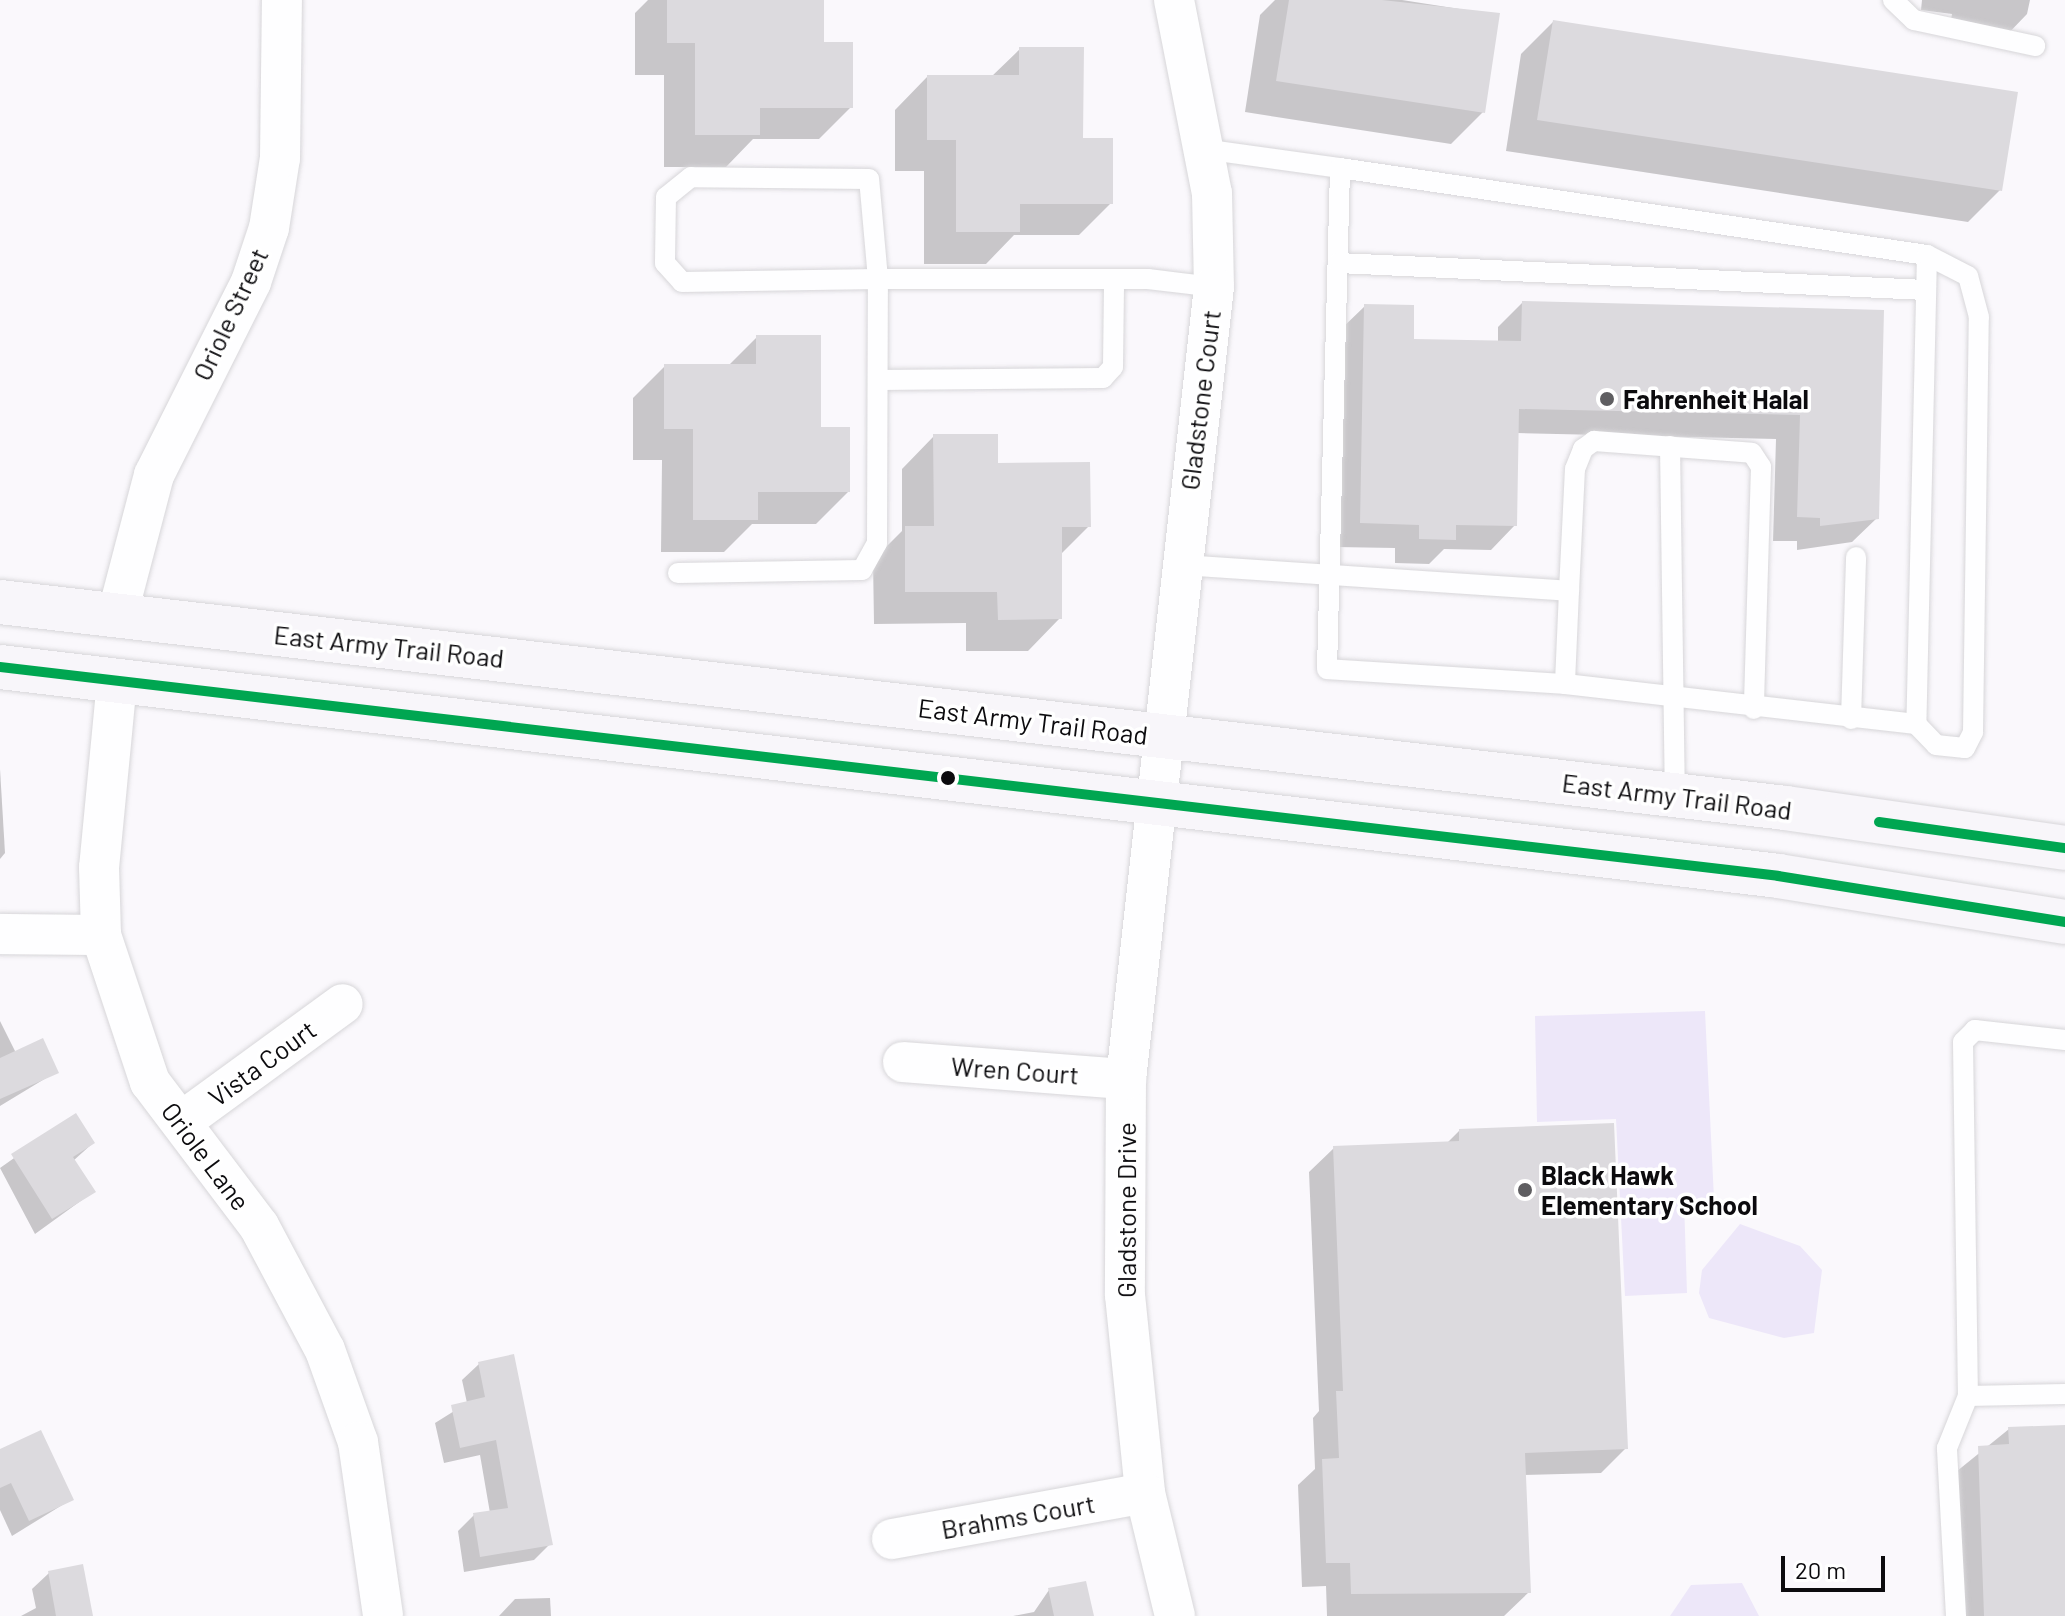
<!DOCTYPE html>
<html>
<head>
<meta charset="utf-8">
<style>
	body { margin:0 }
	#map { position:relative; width:2065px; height:1616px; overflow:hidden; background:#faf8fc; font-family:Barlow,sans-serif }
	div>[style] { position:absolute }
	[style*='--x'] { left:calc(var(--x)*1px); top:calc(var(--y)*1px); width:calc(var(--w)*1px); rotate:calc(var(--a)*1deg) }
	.green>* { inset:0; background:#ede7f9 }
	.shadow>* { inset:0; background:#0003 }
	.building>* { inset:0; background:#dcdade }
	.roads { filter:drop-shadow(0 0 2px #d7d6d9) drop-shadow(0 0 2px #d7d6d9) }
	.lane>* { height:20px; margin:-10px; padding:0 10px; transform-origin:10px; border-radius:10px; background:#fefeff }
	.street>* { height:40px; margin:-20px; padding:0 20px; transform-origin:20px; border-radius:20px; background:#fefeff }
	.secondary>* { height:44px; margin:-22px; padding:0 22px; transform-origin:22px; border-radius:22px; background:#f8f6fa }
	.bus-1>* { height:10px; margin:-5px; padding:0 5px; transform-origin:5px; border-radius:5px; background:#00a651 }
	.dots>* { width:22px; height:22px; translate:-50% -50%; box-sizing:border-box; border:4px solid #fff; border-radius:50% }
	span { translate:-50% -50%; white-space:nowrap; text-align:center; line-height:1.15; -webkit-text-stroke:7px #fff; paint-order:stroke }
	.street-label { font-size:26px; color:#0c0b0e }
	.poi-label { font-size:26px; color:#0c0b0e; font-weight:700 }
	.left { translate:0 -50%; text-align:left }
	.scale { position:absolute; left:1781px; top:1556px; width:104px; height:36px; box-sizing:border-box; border:4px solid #0c0b0e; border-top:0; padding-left:10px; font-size:24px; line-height:28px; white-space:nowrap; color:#0c0b0e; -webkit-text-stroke:6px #fff; paint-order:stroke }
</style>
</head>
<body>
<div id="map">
	<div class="green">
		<div style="clip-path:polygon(1705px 1011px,1714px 1199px,1684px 1201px,1687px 1293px,1625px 1296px,1616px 1119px,1537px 1122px,1535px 1016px)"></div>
		<div style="clip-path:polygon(1740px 1224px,1800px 1246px,1822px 1270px,1814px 1333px,1784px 1338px,1709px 1318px,1699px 1293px,1702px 1270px)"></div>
		<div style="clip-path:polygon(1742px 1583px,1759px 1616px,1670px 1616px,1691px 1585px)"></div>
	</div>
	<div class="shadow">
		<div style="clip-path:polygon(648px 0,822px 0,822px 44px,851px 107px,819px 139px,753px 139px,726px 167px,664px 167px,664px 75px,635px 75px,635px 13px)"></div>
		<div style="clip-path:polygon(1275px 0,1402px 0,1498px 15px,1483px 112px,1451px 144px,1245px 112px,1260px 15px)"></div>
		<div style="clip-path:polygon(1922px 0,2030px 0,2027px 14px,2003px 39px,1949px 30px,1952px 14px,1921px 10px)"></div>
		<div style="clip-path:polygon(1553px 22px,2000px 190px,1968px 222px,1506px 151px,1521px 54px)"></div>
		<div style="clip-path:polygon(1020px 49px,1081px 140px,1111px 203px,1079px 235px,1014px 235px,986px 264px,924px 264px,924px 171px,895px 171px,895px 110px,927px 77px,991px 77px)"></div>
		<div style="clip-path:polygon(1522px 303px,1882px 312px,1877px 518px,1852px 542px,1797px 550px,1797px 541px,1773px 541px,1776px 439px,1517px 433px,1515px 525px,1491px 550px,1444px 549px,1429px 564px,1395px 563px,1395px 548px,1336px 547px,1340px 330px,1365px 306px,1412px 341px,1498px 343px,1498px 327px)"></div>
		<div style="clip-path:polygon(757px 337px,819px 429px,848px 492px,816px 524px,752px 524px,724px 552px,661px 552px,662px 460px,633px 460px,633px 398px,665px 366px,728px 366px)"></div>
		<div style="clip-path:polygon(934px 436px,996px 465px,1089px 526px,1060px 555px,1060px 618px,1028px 651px,966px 651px,966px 623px,874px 624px,873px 560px,902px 531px,902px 469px)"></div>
		<div style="clip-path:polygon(0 769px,5px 853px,0 859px)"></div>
		<div style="clip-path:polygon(0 1021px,16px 1053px,56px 1072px,0 1106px)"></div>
		<div style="clip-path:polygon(75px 1115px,93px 1143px,73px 1161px,93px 1192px,35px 1234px,0 1168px)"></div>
		<div style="clip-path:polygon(1459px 1131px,1626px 1448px,1601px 1473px,1524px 1475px,1529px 1592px,1504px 1616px,1327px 1616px,1326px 1586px,1302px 1587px,1298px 1485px,1315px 1469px,1313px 1418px,1319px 1411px,1309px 1172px,1334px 1148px,1446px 1144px)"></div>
		<div style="clip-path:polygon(479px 1364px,550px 1544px,534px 1560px,464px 1572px,458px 1531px,474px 1515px,490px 1513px,480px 1455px,444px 1463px,435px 1423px,467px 1403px,462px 1380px)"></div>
		<div style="clip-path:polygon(2065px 1428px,2065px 1616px,1952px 1616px,1946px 1480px,2009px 1429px)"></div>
		<div style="clip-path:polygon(0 1451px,72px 1499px,12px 1536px,0 1510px)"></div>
		<div style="clip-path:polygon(49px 1573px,91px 1616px,21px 1616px,36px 1608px,32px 1589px)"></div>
		<div style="clip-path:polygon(1049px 1590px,1092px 1616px,1013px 1616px,1034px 1612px)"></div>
		<div style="clip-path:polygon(550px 1598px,551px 1616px,499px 1616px,515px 1599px)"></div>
	</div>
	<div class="building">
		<div style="clip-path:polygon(667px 0,824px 0,824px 42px,853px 42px,853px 108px,760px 108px,760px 135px,695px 135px,695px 43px,667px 43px)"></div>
		<div style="clip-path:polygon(1289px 0,1382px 0,1500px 13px,1485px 113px,1276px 81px)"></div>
		<div style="clip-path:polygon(1553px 20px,2018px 92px,2002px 191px,1537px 120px)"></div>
		<div style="clip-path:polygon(1019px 47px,1084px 47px,1083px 138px,1113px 138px,1113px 204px,1020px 204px,1020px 232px,956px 232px,956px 140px,927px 140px,927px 75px,1019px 75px)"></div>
		<div style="clip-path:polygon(1522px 301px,1884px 310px,1879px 519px,1820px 526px,1820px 518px,1797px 517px,1800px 415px,1519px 409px,1517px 526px,1456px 525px,1456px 540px,1419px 539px,1419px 525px,1360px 523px,1364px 304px,1414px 305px,1414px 339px,1521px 341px)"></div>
		<div style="clip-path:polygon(756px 335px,821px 335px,821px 427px,850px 427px,850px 492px,758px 492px,758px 520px,693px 520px,693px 429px,664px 429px,664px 364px,756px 364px)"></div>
		<div style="clip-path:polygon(933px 434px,998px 434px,998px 463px,1090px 462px,1091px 527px,1062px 527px,1062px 619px,998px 620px,997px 592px,905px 592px,905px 526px,934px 526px)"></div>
		<div style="clip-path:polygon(43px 1038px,59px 1073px,0 1099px,0 1058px)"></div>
		<div style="clip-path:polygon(76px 1113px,95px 1143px,73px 1157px,96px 1192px,52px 1219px,11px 1154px)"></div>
		<div style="clip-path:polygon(1614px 1123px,1628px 1449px,1525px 1453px,1531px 1593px,1351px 1594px,1350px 1563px,1326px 1563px,1322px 1459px,1339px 1458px,1336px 1391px,1343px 1391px,1333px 1146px,1459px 1141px,1459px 1129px)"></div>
		<div style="clip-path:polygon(514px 1354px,553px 1545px,480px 1557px,473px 1513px,508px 1508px,496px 1440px,460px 1448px,451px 1405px,485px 1397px,478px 1362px)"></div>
		<div style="clip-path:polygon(2065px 1425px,2065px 1616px,1984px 1616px,1978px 1446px,2009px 1444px,2008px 1427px)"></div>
		<div style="clip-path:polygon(41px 1430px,74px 1500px,29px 1521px,11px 1483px,0 1488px,0 1449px)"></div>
		<div style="clip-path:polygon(83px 1564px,93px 1616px,56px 1616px,48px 1571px)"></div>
		<div style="clip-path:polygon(1086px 1581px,1094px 1616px,1054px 1616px,1048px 1588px)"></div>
	</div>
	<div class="roads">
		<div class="lane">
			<div style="--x:1893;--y:0;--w:29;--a:44"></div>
			<div style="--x:1914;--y:20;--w:124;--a:12.1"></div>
			<div style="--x:1203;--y:149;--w:138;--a:7.9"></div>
			<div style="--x:1340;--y:168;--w:593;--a:8.43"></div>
			<div style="--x:1927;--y:255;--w:469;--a:91.3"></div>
			<div style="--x:1916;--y:724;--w:353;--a:-173.5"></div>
			<div style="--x:1565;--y:684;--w:238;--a:-176.4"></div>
			<div style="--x:1327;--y:669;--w:501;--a:-88.51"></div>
			<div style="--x:1338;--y:263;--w:589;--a:2.63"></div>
			<div style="--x:879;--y:380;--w:224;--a:-0.5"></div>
			<div style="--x:1103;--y:378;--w:15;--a:-48"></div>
			<div style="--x:1113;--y:367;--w:87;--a:-89.3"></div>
			<div style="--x:1670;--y:446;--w:350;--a:89.2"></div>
			<div style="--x:1181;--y:565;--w:389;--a:3.8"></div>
			<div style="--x:1569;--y:591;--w:93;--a:92.5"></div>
			<div style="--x:678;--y:573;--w:184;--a:-0.9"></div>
			<div style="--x:862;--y:570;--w:31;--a:-61"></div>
			<div style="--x:877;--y:543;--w:264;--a:-89.8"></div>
			<div style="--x:878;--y:279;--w:100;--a:-95.1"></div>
			<div style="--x:869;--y:179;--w:178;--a:-179.4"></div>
			<div style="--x:691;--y:177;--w:32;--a:141"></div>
			<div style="--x:666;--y:197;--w:66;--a:90.9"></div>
			<div style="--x:665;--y:263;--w:25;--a:48"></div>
			<div style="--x:682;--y:282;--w:196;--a:-0.9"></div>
			<div style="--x:878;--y:279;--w:270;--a:0"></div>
			<div style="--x:1148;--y:279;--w:66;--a:6.9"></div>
			<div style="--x:1569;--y:591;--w:122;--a:-87.2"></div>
			<div style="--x:1575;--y:469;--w:22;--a:-68"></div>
			<div style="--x:1583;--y:449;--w:14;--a:-36"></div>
			<div style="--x:1594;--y:441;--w:158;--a:4.3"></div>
			<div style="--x:1752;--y:453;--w:17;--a:57"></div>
			<div style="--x:1761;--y:467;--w:242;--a:91.7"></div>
			<div style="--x:1851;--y:719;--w:162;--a:-88.2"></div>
			<div style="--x:1916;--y:724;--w:29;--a:46"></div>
			<div style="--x:1936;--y:745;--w:29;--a:6"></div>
			<div style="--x:1965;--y:748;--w:18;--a:-63"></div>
			<div style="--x:1973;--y:732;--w:415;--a:-89.2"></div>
			<div style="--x:1979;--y:317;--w:42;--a:-105"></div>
			<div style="--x:1968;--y:276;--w:46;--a:-152.9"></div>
			<div style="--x:2065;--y:1040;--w:91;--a:-173.7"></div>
			<div style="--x:1975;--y:1030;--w:17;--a:135"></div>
			<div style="--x:1963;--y:1042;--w:354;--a:89.2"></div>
			<div style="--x:1968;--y:1396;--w:97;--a:-1.2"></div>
			<div style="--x:1956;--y:1616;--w:168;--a:-93.1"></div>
			<div style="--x:1947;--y:1448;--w:56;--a:-68"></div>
		</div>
		<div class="street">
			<div style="--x:1174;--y:0;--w:197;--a:78.9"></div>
			<div style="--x:1212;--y:193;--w:94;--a:88.8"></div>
			<div style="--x:1214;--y:287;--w:797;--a:96.34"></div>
			<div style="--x:1126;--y:1079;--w:216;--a:90.3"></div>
			<div style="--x:1125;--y:1295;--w:199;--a:84.2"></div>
			<div style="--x:1145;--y:1493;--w:127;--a:76.3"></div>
			<div style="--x:117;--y:616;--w:146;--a:-75.3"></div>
			<div style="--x:154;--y:475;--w:216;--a:-63.3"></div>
			<div style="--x:251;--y:282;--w:57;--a:-71.6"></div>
			<div style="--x:269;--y:228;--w:71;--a:-81.1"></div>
			<div style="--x:280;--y:158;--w:158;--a:-89.3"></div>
			<div style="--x:117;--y:681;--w:187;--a:95.5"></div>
			<div style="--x:99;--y:867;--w:68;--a:88.3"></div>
			<div style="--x:101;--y:935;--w:155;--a:71.6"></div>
			<div style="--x:150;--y:1082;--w:181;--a:52.9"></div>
			<div style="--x:259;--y:1226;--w:140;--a:62"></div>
			<div style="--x:325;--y:1350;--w:98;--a:70.3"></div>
			<div style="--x:358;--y:1442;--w:176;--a:81.8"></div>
			<div style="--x:0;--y:934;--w:101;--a:0.6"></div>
			<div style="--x:903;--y:1062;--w:224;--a:4.4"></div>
			<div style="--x:181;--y:1122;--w:200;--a:-36.1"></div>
			<div style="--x:892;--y:1539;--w:257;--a:-10.3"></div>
		</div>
		<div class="secondary">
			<div style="--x:0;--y:602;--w:1797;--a:6.58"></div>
			<div style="--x:1785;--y:808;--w:283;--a:8.1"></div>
			<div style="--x:0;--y:667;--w:1790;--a:6.7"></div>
			<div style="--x:1778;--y:876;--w:291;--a:9.1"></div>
		</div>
	</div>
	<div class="bus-1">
		<div style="--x:0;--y:667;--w:1790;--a:6.7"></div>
		<div style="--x:1778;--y:876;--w:291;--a:9.1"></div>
		<div style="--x:1879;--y:822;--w:188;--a:8"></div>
	</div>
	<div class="dots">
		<div style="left:1607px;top:399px;background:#5f5e61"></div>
		<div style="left:948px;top:778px;background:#0c0b0e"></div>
		<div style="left:1525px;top:1190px;background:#5f5e61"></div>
	</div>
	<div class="street-label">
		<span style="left:230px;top:314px;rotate:-65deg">Oriole Street</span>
		<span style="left:1200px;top:400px;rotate:-83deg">Gladstone Court</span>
		<span style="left:389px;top:646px;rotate:6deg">East Army Trail Road</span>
		<span style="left:1033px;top:721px;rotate:7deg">East Army Trail Road</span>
		<span style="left:1677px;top:796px;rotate:7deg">East Army Trail Road</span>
		<span style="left:262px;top:1063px;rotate:-36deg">Vista Court</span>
		<span style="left:1015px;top:1070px;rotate:4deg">Wren Court</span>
		<span style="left:206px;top:1156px;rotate:53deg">Oriole Lane</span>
		<span style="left:1126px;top:1210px;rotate:-90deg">Gladstone Drive</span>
		<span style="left:1018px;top:1516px;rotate:-10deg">Brahms Court</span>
	</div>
	<div class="poi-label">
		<span class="left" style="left:1623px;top:399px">Fahrenheit Halal</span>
		<span class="left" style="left:1541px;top:1190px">Black Hawk<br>Elementary School</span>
	</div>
	<div class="scale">20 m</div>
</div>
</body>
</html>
